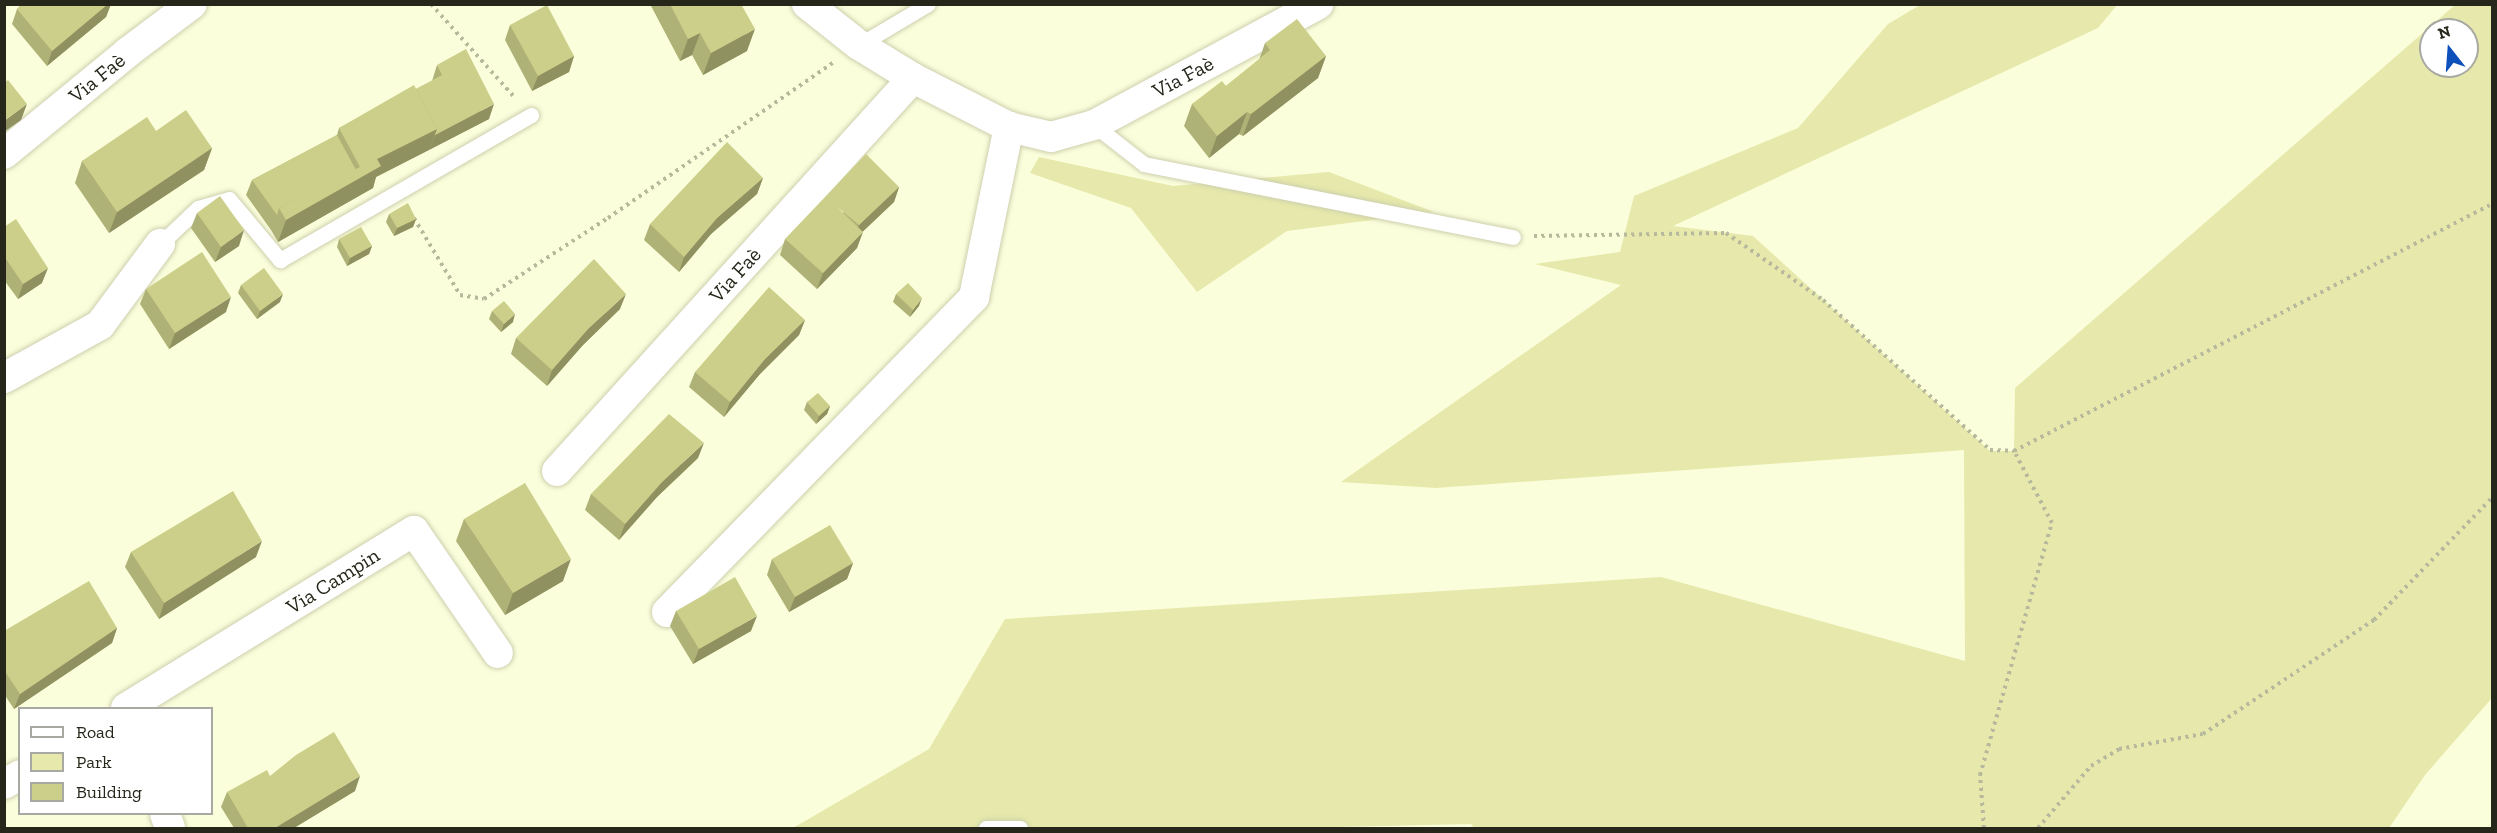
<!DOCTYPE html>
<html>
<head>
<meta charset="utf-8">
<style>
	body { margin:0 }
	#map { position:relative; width:2497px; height:833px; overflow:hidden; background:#fbfedb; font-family:"Zilla Slab",serif }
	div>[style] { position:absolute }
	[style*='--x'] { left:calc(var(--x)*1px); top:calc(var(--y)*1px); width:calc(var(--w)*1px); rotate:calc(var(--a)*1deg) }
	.green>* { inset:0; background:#e6e9ab }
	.path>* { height:4px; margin-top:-2px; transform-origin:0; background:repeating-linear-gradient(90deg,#b7b99d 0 3px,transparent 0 7.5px) }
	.roads { filter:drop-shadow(0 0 2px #cdcfae) drop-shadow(0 0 2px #cdcfae) }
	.lane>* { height:15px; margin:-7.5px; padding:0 7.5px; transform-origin:7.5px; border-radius:7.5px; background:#fff }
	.street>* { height:30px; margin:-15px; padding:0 15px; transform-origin:15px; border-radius:15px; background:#fff }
	.wall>* { inset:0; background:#afb276 }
	.shaded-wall>* { inset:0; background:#8f9160 }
	.building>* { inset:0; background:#cccf89 }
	span { translate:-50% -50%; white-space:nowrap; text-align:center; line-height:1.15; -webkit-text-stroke:6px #fff; paint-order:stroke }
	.street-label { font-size:21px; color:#26271a }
	.frame { position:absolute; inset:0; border:6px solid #26271a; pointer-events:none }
	.legend { position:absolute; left:18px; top:707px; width:195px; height:108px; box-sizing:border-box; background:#fff; border:2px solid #a8a9a3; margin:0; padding:8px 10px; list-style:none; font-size:18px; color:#26271a }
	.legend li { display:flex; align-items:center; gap:12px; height:30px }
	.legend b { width:30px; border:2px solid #a8a9a3 }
	.north { position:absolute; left:2419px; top:18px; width:60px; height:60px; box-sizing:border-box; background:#fff; border:2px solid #a8a9a3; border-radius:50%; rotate:343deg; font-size:16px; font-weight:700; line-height:24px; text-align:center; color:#26271a }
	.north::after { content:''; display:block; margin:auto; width:21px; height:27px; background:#0d50bb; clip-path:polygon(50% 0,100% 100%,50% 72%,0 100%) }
</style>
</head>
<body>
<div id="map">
	<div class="green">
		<div style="clip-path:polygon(evenodd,1920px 5px,2117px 5px,2098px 28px,1673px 226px,1753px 236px,1990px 451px,2014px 451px,2015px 388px,2455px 5px,2492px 5px,2492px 698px,2425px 775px,2389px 828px,1474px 828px,1471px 824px,1293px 828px,793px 828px,929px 749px,1005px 619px,1661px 577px,1965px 661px,1964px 450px,1436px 488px,1341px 482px,1621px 285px,1535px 264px,1620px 252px,1634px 196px,1798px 128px,1888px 24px,1920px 5px,2431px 30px,2467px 30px,2467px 66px,2431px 66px,2431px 30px)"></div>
		<div style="clip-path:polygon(1039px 157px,1173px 186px,1329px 172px,1434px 212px,1287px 231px,1197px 292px,1131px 208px,1030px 173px)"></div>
	</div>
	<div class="path">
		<div style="--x:431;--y:4;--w:126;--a:48.2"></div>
		<div style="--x:414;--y:218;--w:90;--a:59.1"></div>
		<div style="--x:460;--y:295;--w:24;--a:9"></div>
		<div style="--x:484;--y:299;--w:148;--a:-33.2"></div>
		<div style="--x:608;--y:218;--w:273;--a:-34.6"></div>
		<div style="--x:1534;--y:236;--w:192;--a:-0.9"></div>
		<div style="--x:1726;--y:233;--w:118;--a:34.6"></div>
		<div style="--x:1823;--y:300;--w:224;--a:41.9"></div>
		<div style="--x:1990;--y:450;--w:24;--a:2"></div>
		<div style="--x:2014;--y:451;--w:538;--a:-27.33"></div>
		<div style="--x:1984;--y:828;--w:53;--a:-94.3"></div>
		<div style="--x:1980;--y:775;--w:262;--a:-74.1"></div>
		<div style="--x:2052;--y:523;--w:81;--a:-117.8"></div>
		<div style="--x:2038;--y:828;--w:82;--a:-49.5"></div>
		<div style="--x:2091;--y:766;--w:33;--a:-31"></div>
		<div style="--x:2119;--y:749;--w:85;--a:-10.1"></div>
		<div style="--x:2203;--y:734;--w:206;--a:-33.7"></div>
		<div style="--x:2374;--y:620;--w:170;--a:-46"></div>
	</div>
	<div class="roads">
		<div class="lane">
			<div style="--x:859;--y:45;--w:80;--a:-30.7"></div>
			<div style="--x:1094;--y:125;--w:63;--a:38"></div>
			<div style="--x:1144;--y:164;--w:376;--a:11.2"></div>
			<div style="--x:160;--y:244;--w:52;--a:-43.5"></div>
			<div style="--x:198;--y:208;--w:32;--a:-16"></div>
			<div style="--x:229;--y:199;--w:80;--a:50.1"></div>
			<div style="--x:280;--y:260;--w:290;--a:-30"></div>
			<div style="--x:986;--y:828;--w:34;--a:0"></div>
		</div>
		<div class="street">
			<div style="--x:807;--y:4;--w:66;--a:38.3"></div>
			<div style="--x:859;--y:45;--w:63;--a:31.4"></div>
			<div style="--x:913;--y:78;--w:108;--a:27"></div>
			<div style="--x:1009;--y:127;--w:43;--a:13.4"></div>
			<div style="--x:1051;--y:137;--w:45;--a:-15.6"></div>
			<div style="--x:1094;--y:125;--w:255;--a:-28.3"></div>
			<div style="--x:4;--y:154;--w:161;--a:-39.4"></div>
			<div style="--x:128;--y:52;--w:80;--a:-36.9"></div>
			<div style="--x:4;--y:378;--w:110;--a:-28.9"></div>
			<div style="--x:100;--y:325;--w:101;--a:-53.5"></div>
			<div style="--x:557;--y:471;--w:530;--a:-47.83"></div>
			<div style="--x:667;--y:612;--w:440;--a:-45.7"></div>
			<div style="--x:974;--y:297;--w:174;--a:-78.4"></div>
			<div style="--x:126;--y:708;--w:338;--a:-31.6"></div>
			<div style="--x:414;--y:531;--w:148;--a:55.5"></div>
			<div style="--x:4;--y:784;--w:18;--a:-29"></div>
			<div style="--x:165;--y:814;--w:15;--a:70"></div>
		</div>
	</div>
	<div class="wall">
		<div style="clip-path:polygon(22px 4px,111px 4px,106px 17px,47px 66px,12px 24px,17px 9px)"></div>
		<div style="clip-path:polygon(650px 4px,741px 4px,747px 51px,703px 75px,692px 55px,680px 61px)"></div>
		<div style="clip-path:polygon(510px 25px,574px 56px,569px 72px,532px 91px,505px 40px)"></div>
		<div style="clip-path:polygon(1265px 43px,1326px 56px,1318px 78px,1243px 136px,1239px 134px,1209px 158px,1184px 126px,1192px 104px,1226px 86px,1259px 60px)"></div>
		<div style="clip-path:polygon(437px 65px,489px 119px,376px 177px,373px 188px,278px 242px,271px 230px,246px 195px,252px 180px,337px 135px,339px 128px,432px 81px)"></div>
		<div style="clip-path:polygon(156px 131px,212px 148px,204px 170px,109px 233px,75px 183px,82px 161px)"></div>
		<div style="clip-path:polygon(763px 178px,757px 194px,711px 234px,679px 272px,644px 240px,650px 224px)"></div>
		<div style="clip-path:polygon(899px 187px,894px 202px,862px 232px,857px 248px,817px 289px,780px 255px,785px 239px)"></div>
		<div style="clip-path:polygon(197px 213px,239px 246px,215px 262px,191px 228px)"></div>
		<div style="clip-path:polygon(389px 214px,416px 219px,413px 227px,394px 236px,386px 222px)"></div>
		<div style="clip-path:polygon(4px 227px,42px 283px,18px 299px,4px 280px)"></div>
		<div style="clip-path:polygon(339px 239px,372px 246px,369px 254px,347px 266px,337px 247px)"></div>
		<div style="clip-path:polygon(241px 285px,280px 302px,257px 319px,238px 293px)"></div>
		<div style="clip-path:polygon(146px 289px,226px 312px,169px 349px,140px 304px)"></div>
		<div style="clip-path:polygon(896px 294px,919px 306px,910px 317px,893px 302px)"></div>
		<div style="clip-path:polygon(620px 309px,583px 345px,547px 386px,511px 354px,516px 338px)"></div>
		<div style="clip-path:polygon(492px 311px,513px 322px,501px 332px,489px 319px)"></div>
		<div style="clip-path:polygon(805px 320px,799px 335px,760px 374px,724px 417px,689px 387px,695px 372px)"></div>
		<div style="clip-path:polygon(807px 402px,830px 406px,827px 414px,816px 424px,804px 410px)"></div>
		<div style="clip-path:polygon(698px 458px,657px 497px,619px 540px,585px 510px,591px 494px)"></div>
		<div style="clip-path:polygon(464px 519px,563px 581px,505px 615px,456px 541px)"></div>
		<div style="clip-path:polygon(131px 552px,256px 557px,159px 619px,125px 567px)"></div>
		<div style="clip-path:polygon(772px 559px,853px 563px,847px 579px,789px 612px,767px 575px)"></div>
		<div style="clip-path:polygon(676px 611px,751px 631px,693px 664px,670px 626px)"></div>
		<div style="clip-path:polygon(117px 628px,112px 643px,14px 709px,4px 694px,4px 631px)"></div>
		<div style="clip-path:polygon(270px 776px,355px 791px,294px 828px,234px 828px,221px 807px,227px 792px)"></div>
	</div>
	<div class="shaded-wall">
		<div style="clip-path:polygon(108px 4px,111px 4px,106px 17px,47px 66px,52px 51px)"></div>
		<div style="clip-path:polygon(755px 29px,747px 51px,703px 75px,711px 53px)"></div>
		<div style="clip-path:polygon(700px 33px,692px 55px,680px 61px,688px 39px)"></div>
		<div style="clip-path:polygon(574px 56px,569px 72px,532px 91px,538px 76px)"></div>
		<div style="clip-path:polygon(1326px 56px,1318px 78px,1243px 136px,1251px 114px)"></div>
		<div style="clip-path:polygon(27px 104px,21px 120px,4px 132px,4px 121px)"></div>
		<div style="clip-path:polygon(494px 104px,489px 119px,429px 150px,435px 135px)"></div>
		<div style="clip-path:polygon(1247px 112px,1239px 134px,1209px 158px,1217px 136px)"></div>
		<div style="clip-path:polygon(437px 129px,429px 150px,376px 177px,373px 188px,278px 242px,286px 220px,377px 159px)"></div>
		<div style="clip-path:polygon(212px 148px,204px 170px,109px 233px,117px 212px)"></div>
		<div style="clip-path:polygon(763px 178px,757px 194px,711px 234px,679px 272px,684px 257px,717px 218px)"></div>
		<div style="clip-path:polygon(899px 187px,894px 202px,854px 240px,859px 225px)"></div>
		<div style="clip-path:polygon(416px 219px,413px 227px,394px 236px,397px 228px)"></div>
		<div style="clip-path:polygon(244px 230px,239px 246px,215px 262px,221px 247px)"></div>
		<div style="clip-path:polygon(863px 232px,857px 248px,817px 289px,823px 273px)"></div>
		<div style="clip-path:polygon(372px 246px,369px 254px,347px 266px,350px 258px)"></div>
		<div style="clip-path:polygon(48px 268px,42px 283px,18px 299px,23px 284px)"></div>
		<div style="clip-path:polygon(283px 294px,280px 302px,257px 319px,260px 311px)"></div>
		<div style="clip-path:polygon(626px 294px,620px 309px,583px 345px,547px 386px,552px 370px,588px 329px)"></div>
		<div style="clip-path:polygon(231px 297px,226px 312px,169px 349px,175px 333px)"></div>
		<div style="clip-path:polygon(922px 298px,919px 306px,910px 317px,913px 310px)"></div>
		<div style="clip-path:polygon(515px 314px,513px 322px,501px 332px,504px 324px)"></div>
		<div style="clip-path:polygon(805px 320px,799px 335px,760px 374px,724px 417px,730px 402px,765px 359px)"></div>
		<div style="clip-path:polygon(830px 406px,827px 414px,816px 424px,819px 416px)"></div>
		<div style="clip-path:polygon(704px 443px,698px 458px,657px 497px,619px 540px,625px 524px,662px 482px)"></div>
		<div style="clip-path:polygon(262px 541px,256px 557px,159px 619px,164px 603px)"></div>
		<div style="clip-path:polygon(571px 559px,563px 581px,505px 615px,513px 593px)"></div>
		<div style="clip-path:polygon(853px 563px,847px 579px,789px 612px,795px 597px)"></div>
		<div style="clip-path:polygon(757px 616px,751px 631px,693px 664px,699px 649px)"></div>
		<div style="clip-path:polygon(117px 628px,112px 643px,14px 709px,20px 694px)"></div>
		<div style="clip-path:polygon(360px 776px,355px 791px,294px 828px,275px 828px)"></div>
	</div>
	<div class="building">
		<div style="clip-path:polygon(22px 4px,108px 4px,52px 51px,17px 9px)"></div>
		<div style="clip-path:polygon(670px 4px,741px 4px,755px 29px,711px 53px,700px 33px,688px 39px)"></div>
		<div style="clip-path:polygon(547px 5px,574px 56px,538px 76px,510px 25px)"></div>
		<div style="clip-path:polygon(1297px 19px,1326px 56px,1251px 114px,1247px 112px,1217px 136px,1192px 104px,1222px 81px,1226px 86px,1270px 50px,1265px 43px)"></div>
		<div style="clip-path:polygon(466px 49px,494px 104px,435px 135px,437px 129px,416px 89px,442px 75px,437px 65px)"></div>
		<div style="clip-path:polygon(8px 80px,27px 104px,4px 121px,4px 83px)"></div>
		<div style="clip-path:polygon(414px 85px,437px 129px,377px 159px,381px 166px,286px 220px,279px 208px,360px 167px,339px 128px)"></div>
		<div style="clip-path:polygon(186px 110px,212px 148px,117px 212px,82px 161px,147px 117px,156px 131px)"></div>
		<div style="clip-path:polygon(337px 135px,356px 170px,279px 208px,277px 215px,252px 180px)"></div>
		<div style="clip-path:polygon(727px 142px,763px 178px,717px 218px,684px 257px,650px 224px)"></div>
		<div style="clip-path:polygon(866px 154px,899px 187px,859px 225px,837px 207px,863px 232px,823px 273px,785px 239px)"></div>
		<div style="clip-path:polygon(220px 196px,244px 230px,221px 247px,197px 213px)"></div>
		<div style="clip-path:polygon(408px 203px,416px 219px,397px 228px,389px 214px)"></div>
		<div style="clip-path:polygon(16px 219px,48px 268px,23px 284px,4px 256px,4px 227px)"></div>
		<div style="clip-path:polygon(361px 227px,372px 246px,350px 258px,339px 239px)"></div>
		<div style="clip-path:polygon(202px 252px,231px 297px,175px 333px,146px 289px)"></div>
		<div style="clip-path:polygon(594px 259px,626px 294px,588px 329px,552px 370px,516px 338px)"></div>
		<div style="clip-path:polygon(264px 268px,283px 294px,260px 311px,241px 285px)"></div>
		<div style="clip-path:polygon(908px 283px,922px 298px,913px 310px,896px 294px)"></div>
		<div style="clip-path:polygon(769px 287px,805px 320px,765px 359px,730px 402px,695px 372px)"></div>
		<div style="clip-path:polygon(504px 301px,515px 314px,504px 324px,492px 311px)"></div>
		<div style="clip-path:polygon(818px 393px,830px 406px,819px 416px,807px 402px)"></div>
		<div style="clip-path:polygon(669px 414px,704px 443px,662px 482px,625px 524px,591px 494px)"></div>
		<div style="clip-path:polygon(525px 483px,571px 559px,513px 593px,464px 519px)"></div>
		<div style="clip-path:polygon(233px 491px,262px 541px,164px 603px,131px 552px)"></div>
		<div style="clip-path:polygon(830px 525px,853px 563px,795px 597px,772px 559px)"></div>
		<div style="clip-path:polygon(735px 577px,757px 616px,699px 649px,676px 611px)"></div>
		<div style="clip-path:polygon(89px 581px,117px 628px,20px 694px,4px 670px,4px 631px)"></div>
		<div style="clip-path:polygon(334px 732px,360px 776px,275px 828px,248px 828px,227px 792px,267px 770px,270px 776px,296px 755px)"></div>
	</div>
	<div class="street-label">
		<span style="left:1183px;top:77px;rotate:-28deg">Via Faè</span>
		<span style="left:97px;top:78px;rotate:-39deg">Via Faè</span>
		<span style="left:735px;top:275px;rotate:-48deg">Via Faè</span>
		<span style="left:333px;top:581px;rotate:-32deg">Via Campin</span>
	</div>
	<div class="frame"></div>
	<ul class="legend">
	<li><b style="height:8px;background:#fff"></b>Road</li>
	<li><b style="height:16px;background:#e6e9ab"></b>Park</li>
	<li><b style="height:16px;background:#cccf89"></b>Building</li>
	</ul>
	<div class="north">N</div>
</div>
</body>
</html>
